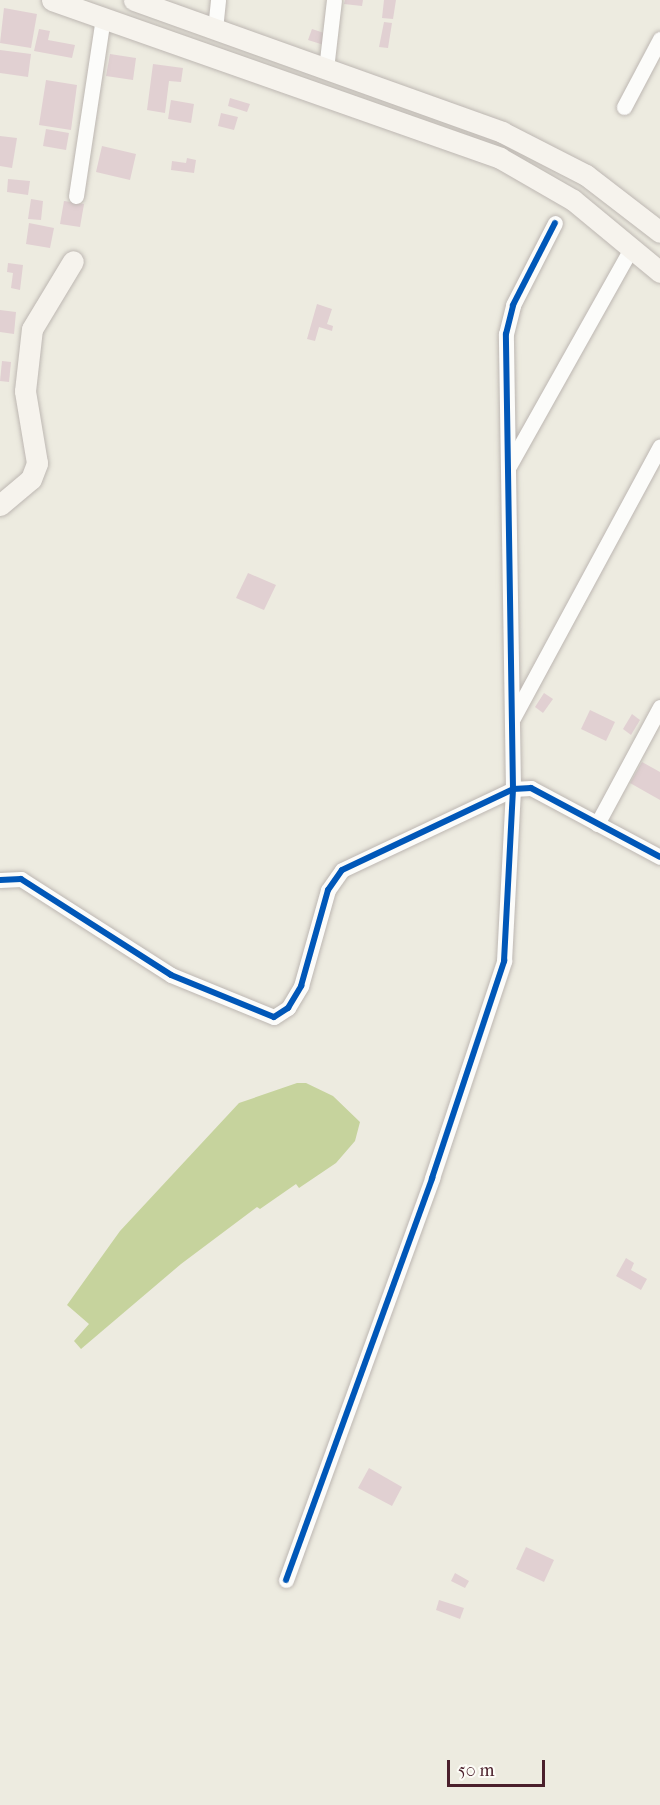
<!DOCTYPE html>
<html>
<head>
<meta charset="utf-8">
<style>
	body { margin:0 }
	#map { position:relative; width:660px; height:1805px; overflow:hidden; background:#edebe0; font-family:"IM FELL French Canon",serif }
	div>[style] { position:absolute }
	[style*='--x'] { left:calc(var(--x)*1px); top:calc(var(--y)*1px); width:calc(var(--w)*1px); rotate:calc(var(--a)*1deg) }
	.green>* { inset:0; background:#c6d39d }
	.building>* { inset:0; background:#e1d0d2 }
	.roads { filter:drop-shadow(0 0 2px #bdb7b2) drop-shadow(0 0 2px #bdb7b2) }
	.street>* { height:15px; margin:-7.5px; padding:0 7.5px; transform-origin:7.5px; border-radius:7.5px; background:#fcfcfa }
	.secondary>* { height:21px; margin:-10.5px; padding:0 10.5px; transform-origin:10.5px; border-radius:10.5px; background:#f6f3ed }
	.cycleway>* { height:6px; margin:-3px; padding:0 3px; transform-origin:3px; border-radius:3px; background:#0057b8 }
	span { translate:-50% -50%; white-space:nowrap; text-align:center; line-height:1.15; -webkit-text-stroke:4.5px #fdfcf7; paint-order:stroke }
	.scale { position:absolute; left:447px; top:1760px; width:98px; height:27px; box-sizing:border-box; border:3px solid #4a1f2b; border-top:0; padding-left:8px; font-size:18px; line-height:21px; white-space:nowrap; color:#4a1f2b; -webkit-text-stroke:4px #fdfcf7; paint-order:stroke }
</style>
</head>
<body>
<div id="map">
	<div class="green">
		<div style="clip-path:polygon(297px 1083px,306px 1083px,333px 1096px,360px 1122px,355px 1141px,336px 1163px,299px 1188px,296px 1184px,260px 1209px,257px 1207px,181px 1264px,81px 1349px,74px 1341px,89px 1324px,67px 1305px,120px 1231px,239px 1103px)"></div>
	</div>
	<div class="building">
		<div style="clip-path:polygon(345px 0,363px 0,362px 6px,344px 4px)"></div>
		<div style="clip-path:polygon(384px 0,396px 0,393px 19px,382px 18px)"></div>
		<div style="clip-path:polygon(4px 8px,37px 14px,31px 48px,0 43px)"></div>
		<div style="clip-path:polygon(384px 22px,392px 23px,388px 48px,379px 47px)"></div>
		<div style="clip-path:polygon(39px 29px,50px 31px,48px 40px,75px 45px,72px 58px,34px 51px)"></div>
		<div style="clip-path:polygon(312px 29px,327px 34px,324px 45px,308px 40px)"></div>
		<div style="clip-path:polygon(0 50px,31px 54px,28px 77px,0 73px)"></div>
		<div style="clip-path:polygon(110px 54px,136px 58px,133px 80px,106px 76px)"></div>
		<div style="clip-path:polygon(153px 64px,183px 68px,181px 82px,169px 81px,165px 113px,147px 110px)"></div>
		<div style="clip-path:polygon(46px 80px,77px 85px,71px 130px,39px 125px)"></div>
		<div style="clip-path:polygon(230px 98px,250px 104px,247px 112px,228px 106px)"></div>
		<div style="clip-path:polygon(171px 100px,194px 104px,191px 123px,168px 119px)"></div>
		<div style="clip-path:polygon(221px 113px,238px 117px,234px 130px,218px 126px)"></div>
		<div style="clip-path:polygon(46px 129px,69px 133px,66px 150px,43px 146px)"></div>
		<div style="clip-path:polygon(0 136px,17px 138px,12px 168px,0 166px)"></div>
		<div style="clip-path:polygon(102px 146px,136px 154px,130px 180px,96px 172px)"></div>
		<div style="clip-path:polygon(187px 158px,196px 160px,194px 173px,171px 170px,172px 161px,186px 163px)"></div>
		<div style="clip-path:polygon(8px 179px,30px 181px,28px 195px,7px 192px)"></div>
		<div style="clip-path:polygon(31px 199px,43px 201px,41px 220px,28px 219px)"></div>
		<div style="clip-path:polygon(64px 201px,84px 204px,80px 227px,60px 224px)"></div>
		<div style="clip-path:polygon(29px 223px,54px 228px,50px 248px,26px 244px)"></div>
		<div style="clip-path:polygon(8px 263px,23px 265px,20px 290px,11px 288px,13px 273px,7px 272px)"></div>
		<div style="clip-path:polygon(317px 304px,332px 309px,327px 324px,333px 326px,332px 331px,319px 327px,315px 341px,307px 339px)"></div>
		<div style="clip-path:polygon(0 310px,16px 312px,14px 334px,0 332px)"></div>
		<div style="clip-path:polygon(2px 361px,11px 362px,9px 382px,0 381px)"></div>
		<div style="clip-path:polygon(248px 573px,276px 585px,264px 610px,236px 598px)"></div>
		<div style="clip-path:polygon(544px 693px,553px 699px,543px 713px,535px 707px)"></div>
		<div style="clip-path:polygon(590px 710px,615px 722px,606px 741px,581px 729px)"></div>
		<div style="clip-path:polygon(632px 714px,640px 720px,631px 735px,623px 729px)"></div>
		<div style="clip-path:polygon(642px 762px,660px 772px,660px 800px,630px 783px)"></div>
		<div style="clip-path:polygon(626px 1258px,634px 1263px,631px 1270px,647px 1279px,641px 1290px,616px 1276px)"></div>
		<div style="clip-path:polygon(369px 1468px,402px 1487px,392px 1506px,358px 1488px)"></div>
		<div style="clip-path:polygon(526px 1547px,554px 1560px,544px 1582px,516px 1569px)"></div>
		<div style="clip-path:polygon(455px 1573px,469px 1581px,465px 1588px,451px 1581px)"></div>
		<div style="clip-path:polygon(439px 1600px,464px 1608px,460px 1619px,436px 1610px)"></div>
	</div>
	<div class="roads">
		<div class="street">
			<div style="--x:215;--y:29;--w:29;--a:-84"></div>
			<div style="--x:326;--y:69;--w:69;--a:-83.4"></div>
			<div style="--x:624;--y:107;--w:77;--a:-62.1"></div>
			<div style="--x:76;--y:196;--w:180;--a:-81.4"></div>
			<div style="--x:509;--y:466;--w:251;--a:-60.7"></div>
			<div style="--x:512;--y:720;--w:311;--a:-61.6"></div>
			<div style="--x:597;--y:824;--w:133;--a:-61.7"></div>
			<div style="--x:0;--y:880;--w:21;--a:-3"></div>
			<div style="--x:21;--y:879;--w:178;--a:32.6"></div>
			<div style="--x:171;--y:975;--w:111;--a:22.2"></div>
			<div style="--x:274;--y:1017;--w:17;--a:-33"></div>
			<div style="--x:288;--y:1008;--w:26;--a:-59"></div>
			<div style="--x:301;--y:986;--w:100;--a:-74.3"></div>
			<div style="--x:328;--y:890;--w:24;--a:-55"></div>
			<div style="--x:342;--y:870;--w:189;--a:-25.3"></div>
			<div style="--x:513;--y:789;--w:18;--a:-3"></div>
			<div style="--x:531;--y:788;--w:146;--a:28.1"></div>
			<div style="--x:286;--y:1580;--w:428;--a:-70"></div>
			<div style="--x:432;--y:1178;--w:229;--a:-71.6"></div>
			<div style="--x:504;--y:961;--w:172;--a:-87"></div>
			<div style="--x:513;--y:789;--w:455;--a:-90.9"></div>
			<div style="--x:506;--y:334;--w:30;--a:-76"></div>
			<div style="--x:513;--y:305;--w:92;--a:-62.9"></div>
		</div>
		<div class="secondary">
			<div style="--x:52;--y:0;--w:475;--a:19.4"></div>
			<div style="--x:500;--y:158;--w:84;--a:29.9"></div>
			<div style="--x:573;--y:200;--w:113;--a:39.6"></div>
			<div style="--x:134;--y:0;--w:391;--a:19.7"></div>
			<div style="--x:502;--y:132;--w:94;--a:27.1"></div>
			<div style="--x:586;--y:175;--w:93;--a:37.6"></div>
			<div style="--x:0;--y:505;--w:40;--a:-40"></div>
			<div style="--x:31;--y:479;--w:17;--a:-69"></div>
			<div style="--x:37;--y:463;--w:73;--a:-99.5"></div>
			<div style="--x:25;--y:391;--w:62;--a:-83.6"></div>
			<div style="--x:32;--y:329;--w:79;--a:-58.9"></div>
		</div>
	</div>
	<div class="cycleway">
		<div style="--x:0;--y:880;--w:21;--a:-3"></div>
		<div style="--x:21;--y:879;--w:178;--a:32.6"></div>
		<div style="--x:171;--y:975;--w:111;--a:22.2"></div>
		<div style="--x:274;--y:1017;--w:17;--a:-33"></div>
		<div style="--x:288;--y:1008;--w:26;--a:-59"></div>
		<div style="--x:301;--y:986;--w:100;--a:-74.3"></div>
		<div style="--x:328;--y:890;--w:24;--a:-55"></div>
		<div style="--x:342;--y:870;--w:189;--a:-25.3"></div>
		<div style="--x:513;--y:789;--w:18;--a:-3"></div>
		<div style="--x:531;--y:788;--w:146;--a:28.1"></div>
		<div style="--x:286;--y:1580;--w:428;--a:-70"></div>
		<div style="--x:432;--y:1178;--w:229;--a:-71.6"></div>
		<div style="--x:504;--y:961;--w:172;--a:-87"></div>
		<div style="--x:513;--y:789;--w:455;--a:-90.9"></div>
		<div style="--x:506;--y:334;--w:30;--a:-76"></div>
		<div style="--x:513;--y:305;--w:92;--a:-62.9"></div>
	</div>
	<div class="scale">50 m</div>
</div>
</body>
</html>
